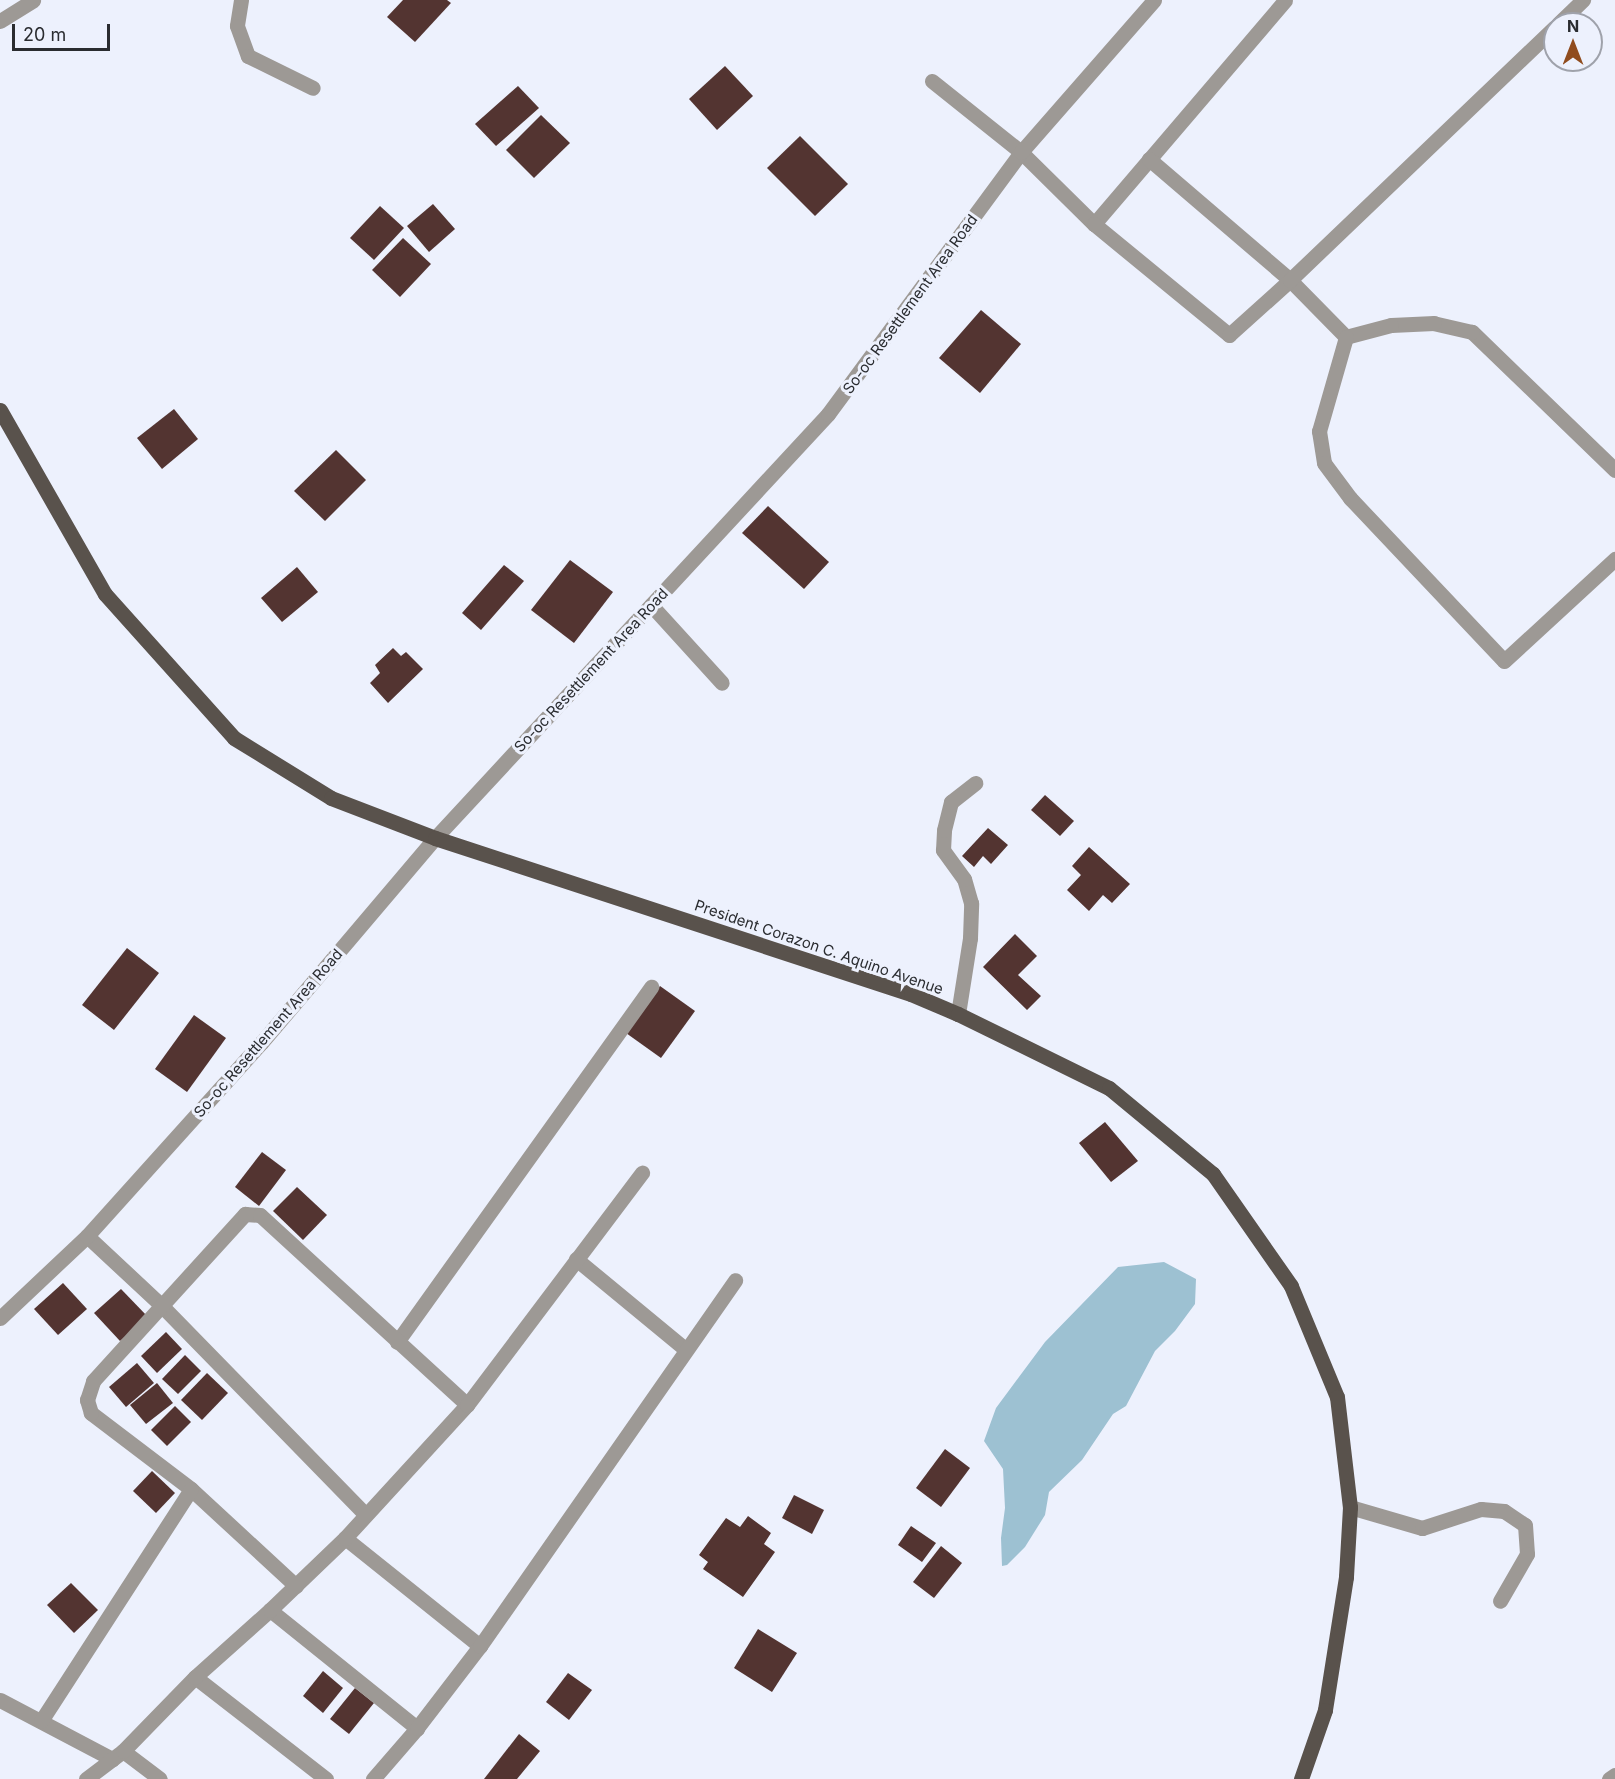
<!DOCTYPE html>
<html>
<head>
<meta charset="utf-8">
<style>
	body { margin:0 }
	#map { position:relative; width:1615px; height:1779px; overflow:hidden; background:#edf1fd; font-family:Inter,sans-serif }
	div>[style] { position:absolute }
	[style*='--x'] { left:calc(var(--x)*1px); top:calc(var(--y)*1px); width:calc(var(--w)*1px); rotate:calc(var(--a)*1deg) }
	.water>* { inset:0; background:#9dc1d2 }
	.building>* { inset:0; background:#533431 }
	.service>* { height:15px; margin:-7.5px; padding:0 7.5px; transform-origin:7.5px; border-radius:7.5px; background:#9d9995 }
	.minor>* { height:15px; margin:-7.5px; padding:0 7.5px; transform-origin:7.5px; border-radius:7.5px; background:#9d9995 }
	.tertiary>* { height:15px; margin:-7.5px; padding:0 7.5px; transform-origin:7.5px; border-radius:7.5px; background:#9d9995 }
	.primary>* { height:15px; margin:-7.5px; padding:0 7.5px; transform-origin:7.5px; border-radius:7.5px; background:#59524c }
	span { translate:-50% -50%; white-space:nowrap; text-align:center; line-height:1.15; -webkit-text-stroke:6px #edf1fd; paint-order:stroke }
	.street-label { font-size:15px; color:#2a2c30 }
	.north { position:absolute; left:1543px; top:12px; width:60px; height:60px; box-sizing:border-box; background:#edf1fd; border:2px solid #9fa2ab; border-radius:50%; rotate:0deg; font-size:16px; font-weight:700; line-height:24px; text-align:center; color:#2a2c30 }
	.north::after { content:''; display:block; margin:auto; width:21px; height:27px; background:#904c1e; clip-path:polygon(50% 0,100% 100%,50% 72%,0 100%) }
	.scale { position:absolute; left:12px; top:24px; width:98px; height:27px; box-sizing:border-box; border:3px solid #2a2c30; border-top:0; padding-left:8px; font-size:18px; line-height:21px; white-space:nowrap; color:#2a2c30; -webkit-text-stroke:4px #edf1fd; paint-order:stroke }
</style>
</head>
<body>
<div id="map">
	<div class="water">
		<div style="clip-path:polygon(1164px 1262px,1196px 1279px,1195px 1304px,1175px 1331px,1155px 1351px,1126px 1406px,1113px 1414px,1082px 1460px,1049px 1492px,1045px 1515px,1025px 1547px,1007px 1565px,1002px 1566px,1001px 1538px,1005px 1508px,1003px 1469px,984px 1441px,996px 1408px,1045px 1342px,1118px 1267px)"></div>
	</div>
	<div class="building">
		<div style="clip-path:polygon(403px 0,447px 0,451px 3px,415px 42px,387px 17px)"></div>
		<div style="clip-path:polygon(725px 66px,753px 96px,717px 130px,689px 99px)"></div>
		<div style="clip-path:polygon(518px 86px,539px 108px,496px 146px,475px 124px)"></div>
		<div style="clip-path:polygon(541px 115px,570px 143px,534px 178px,506px 150px)"></div>
		<div style="clip-path:polygon(800px 136px,848px 184px,815px 216px,767px 168px)"></div>
		<div style="clip-path:polygon(433px 204px,455px 229px,429px 252px,407px 226px)"></div>
		<div style="clip-path:polygon(380px 206px,404px 228px,374px 260px,350px 238px)"></div>
		<div style="clip-path:polygon(403px 238px,431px 264px,400px 297px,372px 270px)"></div>
		<div style="clip-path:polygon(981px 310px,1021px 344px,980px 393px,939px 358px)"></div>
		<div style="clip-path:polygon(174px 409px,198px 439px,162px 469px,137px 438px)"></div>
		<div style="clip-path:polygon(336px 450px,366px 480px,325px 521px,294px 491px)"></div>
		<div style="clip-path:polygon(768px 506px,829px 562px,804px 589px,742px 533px)"></div>
		<div style="clip-path:polygon(570px 560px,613px 592px,574px 643px,531px 610px)"></div>
		<div style="clip-path:polygon(504px 565px,524px 581px,481px 630px,462px 613px)"></div>
		<div style="clip-path:polygon(297px 567px,318px 592px,282px 622px,261px 598px)"></div>
		<div style="clip-path:polygon(393px 648px,401px 656px,406px 652px,423px 669px,388px 703px,370px 683px,380px 673px,375px 665px)"></div>
		<div style="clip-path:polygon(1045px 795px,1074px 821px,1060px 836px,1031px 810px)"></div>
		<div style="clip-path:polygon(988px 828px,1008px 845px,991px 864px,983px 856px,974px 867px,962px 856px)"></div>
		<div style="clip-path:polygon(1089px 847px,1130px 884px,1112px 903px,1103px 895px,1089px 911px,1067px 890px,1081px 875px,1072px 866px)"></div>
		<div style="clip-path:polygon(1015px 934px,1037px 956px,1018px 975px,1041px 996px,1027px 1010px,983px 967px)"></div>
		<div style="clip-path:polygon(127px 948px,159px 973px,114px 1030px,82px 1005px)"></div>
		<div style="clip-path:polygon(660px 986px,695px 1011px,661px 1058px,626px 1033px)"></div>
		<div style="clip-path:polygon(194px 1015px,226px 1038px,187px 1092px,155px 1069px)"></div>
		<div style="clip-path:polygon(1105px 1122px,1138px 1161px,1111px 1182px,1079px 1143px)"></div>
		<div style="clip-path:polygon(262px 1152px,286px 1170px,259px 1206px,235px 1187px)"></div>
		<div style="clip-path:polygon(297px 1187px,327px 1215px,303px 1240px,273px 1211px)"></div>
		<div style="clip-path:polygon(63px 1283px,87px 1309px,58px 1335px,34px 1309px)"></div>
		<div style="clip-path:polygon(121px 1289px,148px 1317px,120px 1341px,94px 1313px)"></div>
		<div style="clip-path:polygon(166px 1332px,182px 1349px,157px 1373px,141px 1356px)"></div>
		<div style="clip-path:polygon(185px 1355px,201px 1371px,178px 1394px,162px 1379px)"></div>
		<div style="clip-path:polygon(137px 1363px,154px 1383px,126px 1407px,109px 1387px)"></div>
		<div style="clip-path:polygon(207px 1373px,228px 1393px,202px 1420px,181px 1400px)"></div>
		<div style="clip-path:polygon(157px 1383px,173px 1403px,146px 1424px,130px 1405px)"></div>
		<div style="clip-path:polygon(175px 1406px,191px 1422px,167px 1446px,151px 1430px)"></div>
		<div style="clip-path:polygon(945px 1449px,970px 1468px,941px 1507px,916px 1488px)"></div>
		<div style="clip-path:polygon(152px 1471px,175px 1493px,156px 1513px,133px 1491px)"></div>
		<div style="clip-path:polygon(794px 1495px,824px 1510px,812px 1534px,782px 1518px)"></div>
		<div style="clip-path:polygon(748px 1516px,771px 1533px,764px 1544px,775px 1552px,743px 1597px,703px 1569px,708px 1562px,699px 1555px,726px 1518px,740px 1527px)"></div>
		<div style="clip-path:polygon(911px 1526px,936px 1543px,922px 1562px,898px 1545px)"></div>
		<div style="clip-path:polygon(941px 1546px,962px 1563px,934px 1598px,913px 1582px)"></div>
		<div style="clip-path:polygon(71px 1583px,98px 1610px,74px 1633px,47px 1605px)"></div>
		<div style="clip-path:polygon(758px 1629px,797px 1653px,772px 1692px,734px 1668px)"></div>
		<div style="clip-path:polygon(323px 1671px,343px 1688px,323px 1713px,303px 1696px)"></div>
		<div style="clip-path:polygon(568px 1673px,592px 1690px,569px 1720px,546px 1702px)"></div>
		<div style="clip-path:polygon(355px 1688px,374px 1703px,349px 1734px,330px 1719px)"></div>
		<div style="clip-path:polygon(519px 1734px,540px 1751px,517px 1779px,484px 1779px)"></div>
	</div>
	<div class="service">
		<div style="--x:0;--y:21;--w:39;--a:-32"></div>
		<div style="--x:1350;--y:1507;--w:75;--a:16.3"></div>
		<div style="--x:1422;--y:1528;--w:62;--a:-17.9"></div>
		<div style="--x:1481;--y:1509;--w:23;--a:5"></div>
		<div style="--x:1504;--y:1511;--w:25;--a:34"></div>
		<div style="--x:1525;--y:1525;--w:29;--a:86"></div>
		<div style="--x:1527;--y:1554;--w:54;--a:119.9"></div>
		<div style="--x:1609;--y:1779;--w:7;--a:-34"></div>
	</div>
	<div class="minor">
		<div style="--x:241;--y:0;--w:26;--a:99"></div>
		<div style="--x:237;--y:26;--w:32;--a:70"></div>
		<div style="--x:248;--y:56;--w:72;--a:26.2"></div>
		<div style="--x:1558;--y:24;--w:35;--a:-44"></div>
		<div style="--x:932;--y:81;--w:114;--a:38.6"></div>
		<div style="--x:1021;--y:152;--w:103;--a:44.6"></div>
		<div style="--x:1094;--y:224;--w:294;--a:-49.5"></div>
		<div style="--x:1149;--y:159;--w:186;--a:40.6"></div>
		<div style="--x:1290;--y:280;--w:80;--a:45.5"></div>
		<div style="--x:1094;--y:224;--w:175;--a:39.4"></div>
		<div style="--x:1229;--y:335;--w:82;--a:-42"></div>
		<div style="--x:1290;--y:280;--w:366;--a:-43.7"></div>
		<div style="--x:1615;--y:470;--w:199;--a:-136"></div>
		<div style="--x:1472;--y:332;--w:39;--a:-167"></div>
		<div style="--x:1434;--y:323;--w:43;--a:177.3"></div>
		<div style="--x:1391;--y:325;--w:47;--a:165.1"></div>
		<div style="--x:1346;--y:337;--w:98;--a:106"></div>
		<div style="--x:1319;--y:431;--w:32;--a:81"></div>
		<div style="--x:1324;--y:463;--w:44;--a:53.4"></div>
		<div style="--x:1350;--y:498;--w:224;--a:46.6"></div>
		<div style="--x:1504;--y:661;--w:151;--a:-42.6"></div>
		<div style="--x:651;--y:605;--w:105;--a:47.7"></div>
		<div style="--x:958;--y:1014;--w:77;--a:-81"></div>
		<div style="--x:970;--y:938;--w:35;--a:-88"></div>
		<div style="--x:971;--y:903;--w:25;--a:-106"></div>
		<div style="--x:964;--y:879;--w:36;--a:-126"></div>
		<div style="--x:943;--y:850;--w:20;--a:-87"></div>
		<div style="--x:944;--y:830;--w:29;--a:-76"></div>
		<div style="--x:951;--y:802;--w:31;--a:-38"></div>
		<div style="--x:87;--y:1236;--w:101;--a:43"></div>
		<div style="--x:161;--y:1305;--w:292;--a:45.7"></div>
		<div style="--x:576;--y:1259;--w:141;--a:39.5"></div>
		<div style="--x:397;--y:1342;--w:437;--a:-54.4"></div>
		<div style="--x:345;--y:1538;--w:173;--a:38.7"></div>
		<div style="--x:296;--y:1586;--w:143;--a:-137.3"></div>
		<div style="--x:191;--y:1489;--w:126;--a:-142.8"></div>
		<div style="--x:91;--y:1413;--w:14;--a:-107"></div>
		<div style="--x:87;--y:1400;--w:20;--a:-72"></div>
		<div style="--x:93;--y:1381;--w:226;--a:-47.7"></div>
		<div style="--x:245;--y:1214;--w:15;--a:4"></div>
		<div style="--x:260;--y:1215;--w:281;--a:42.5"></div>
		<div style="--x:270;--y:1610;--w:189;--a:38.8"></div>
		<div style="--x:195;--y:1677;--w:166;--a:37.9"></div>
		<div style="--x:0;--y:1700;--w:127;--a:27.8"></div>
		<div style="--x:41;--y:1721;--w:276;--a:-57.1"></div>
		<div style="--x:123;--y:1751;--w:46;--a:37.1"></div>
		<div style="--x:86;--y:1779;--w:46;--a:-37.1"></div>
		<div style="--x:123;--y:1751;--w:103;--a:-45.8"></div>
		<div style="--x:195;--y:1677;--w:101;--a:-41.8"></div>
		<div style="--x:270;--y:1610;--w:104;--a:-43.8"></div>
		<div style="--x:345;--y:1538;--w:180;--a:-47.5"></div>
		<div style="--x:467;--y:1405;--w:291;--a:-53"></div>
		<div style="--x:373;--y:1779;--w:67;--a:-49.2"></div>
		<div style="--x:417;--y:1728;--w:103;--a:-52.5"></div>
		<div style="--x:480;--y:1646;--w:446;--a:-55.1"></div>
	</div>
	<div class="tertiary">
		<div style="--x:0;--y:1318;--w:120;--a:-43.3"></div>
		<div style="--x:87;--y:1236;--w:260;--a:-48"></div>
		<div style="--x:261;--y:1043;--w:269;--a:-49.7"></div>
		<div style="--x:435;--y:838;--w:578;--a:-47.17"></div>
		<div style="--x:828;--y:414;--w:325;--a:-53.6"></div>
		<div style="--x:1021;--y:152;--w:202;--a:-48.8"></div>
	</div>
	<div class="primary">
		<div style="--x:0;--y:410;--w:212;--a:60.3"></div>
		<div style="--x:105;--y:594;--w:193;--a:48.1"></div>
		<div style="--x:234;--y:738;--w:114;--a:31.7"></div>
		<div style="--x:331;--y:798;--w:111;--a:21"></div>
		<div style="--x:435;--y:838;--w:501;--a:18.15"></div>
		<div style="--x:911;--y:994;--w:51;--a:23.1"></div>
		<div style="--x:958;--y:1014;--w:168;--a:26.1"></div>
		<div style="--x:1109;--y:1088;--w:135;--a:39.6"></div>
		<div style="--x:1213;--y:1174;--w:136;--a:55.1"></div>
		<div style="--x:1291;--y:1286;--w:120;--a:67.5"></div>
		<div style="--x:1337;--y:1397;--w:111;--a:83.3"></div>
		<div style="--x:1350;--y:1507;--w:70;--a:93.3"></div>
		<div style="--x:1346;--y:1577;--w:135;--a:99"></div>
		<div style="--x:1325;--y:1710;--w:73;--a:109.2"></div>
	</div>
	<div class="street-label">
		<span style="left:910px;top:304px;rotate:-54deg">So-oc Resettlement Area Road</span>
		<span style="left:591px;top:670px;rotate:-47deg">So-oc Resettlement Area Road</span>
		<span style="left:819px;top:947px;rotate:19deg">President Corazon C. Aquino Avenue</span>
		<span style="left:268px;top:1033px;rotate:-49deg">So-oc Resettlement Area Road</span>
	</div>
	<div class="north">N</div>
	<div class="scale">20 m</div>
</div>
</body>
</html>
